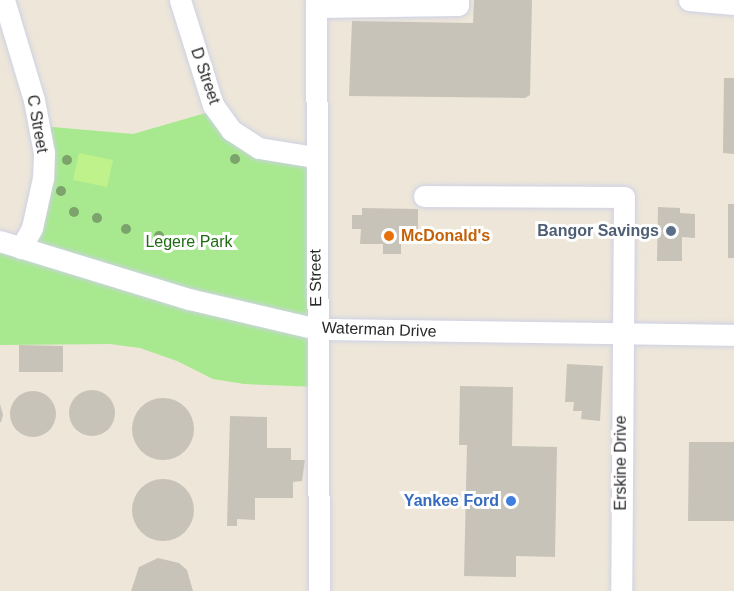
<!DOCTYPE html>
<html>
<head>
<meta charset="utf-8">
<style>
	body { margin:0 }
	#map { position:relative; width:734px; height:591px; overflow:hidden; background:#ede6d9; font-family:Arial,sans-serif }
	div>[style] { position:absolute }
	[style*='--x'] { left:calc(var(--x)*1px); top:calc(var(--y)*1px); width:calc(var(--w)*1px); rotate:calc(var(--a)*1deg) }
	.green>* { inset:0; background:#a8e990 }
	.pitch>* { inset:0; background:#bff28a }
	.building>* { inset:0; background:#c8c3b9 }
	.round { border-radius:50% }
	.roads { filter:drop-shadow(0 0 2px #ced1e4) drop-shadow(0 0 2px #ced1e4) }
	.minor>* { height:21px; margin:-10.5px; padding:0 10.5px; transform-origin:10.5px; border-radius:10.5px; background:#fff }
	.trees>* { width:10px; height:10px; margin:-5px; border-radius:50%; background:#7ca36c }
	.dots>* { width:16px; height:16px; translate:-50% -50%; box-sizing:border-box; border:3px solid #fff; border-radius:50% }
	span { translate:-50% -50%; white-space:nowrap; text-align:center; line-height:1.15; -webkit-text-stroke:6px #fff; paint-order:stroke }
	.street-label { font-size:16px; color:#292929 }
	.service-label { font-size:16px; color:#4e5e75; font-weight:700 }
	.right { translate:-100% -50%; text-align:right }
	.food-label { font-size:16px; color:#c56008; font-weight:700 }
	.left { translate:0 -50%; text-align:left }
	.park-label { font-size:16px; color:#1f6d13 }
	.shop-label { font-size:16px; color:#366cbe; font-weight:700 }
</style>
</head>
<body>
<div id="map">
	<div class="green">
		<div style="clip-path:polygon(216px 110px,231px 130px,315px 157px,317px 387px,244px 384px,213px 379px,177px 361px,140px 348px,110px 344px,0 345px,0 241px,21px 248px,32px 228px,41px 126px,133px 134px)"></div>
	</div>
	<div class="pitch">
		<div style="clip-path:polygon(79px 153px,113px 160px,107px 187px,73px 180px)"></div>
	</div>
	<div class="building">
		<div style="clip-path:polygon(474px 0,532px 0,530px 95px,525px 98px,349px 96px,352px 21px,473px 23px)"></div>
		<div style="clip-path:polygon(724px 78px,734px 78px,734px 154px,723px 153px)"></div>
		<div style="clip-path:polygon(728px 204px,734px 204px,734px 258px,728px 258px)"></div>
		<div style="clip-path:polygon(658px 207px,680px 208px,680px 213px,695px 214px,695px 238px,682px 237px,682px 261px,657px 261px)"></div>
		<div style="clip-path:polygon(362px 208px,418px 209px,418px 243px,401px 243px,401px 254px,383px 254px,383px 244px,360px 244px,361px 229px,352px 229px,352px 215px,362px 215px)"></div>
		<div style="clip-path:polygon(19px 345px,63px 346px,63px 372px,19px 372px)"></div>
		<div style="clip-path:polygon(567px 364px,603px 366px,600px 421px,581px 419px,582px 411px,573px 411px,574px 402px,565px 402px)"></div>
		<div style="clip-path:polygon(460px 386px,513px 387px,512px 446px,557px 447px,555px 557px,516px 556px,516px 577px,464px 576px,467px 445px,459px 445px)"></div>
		<div class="round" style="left:69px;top:390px;width:46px;height:46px"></div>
		<div class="round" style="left:10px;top:391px;width:46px;height:46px"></div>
		<div class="round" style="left:132px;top:398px;width:62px;height:62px"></div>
		<div style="clip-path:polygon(0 404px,3px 415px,1px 422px,0 422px)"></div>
		<div style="clip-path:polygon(230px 416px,267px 417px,267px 448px,291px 448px,291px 460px,305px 460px,302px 481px,293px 482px,293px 498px,255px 498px,255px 520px,237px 519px,237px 526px,227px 526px)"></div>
		<div style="clip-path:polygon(689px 442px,734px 442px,734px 521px,688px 521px)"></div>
		<div class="round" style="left:132px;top:479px;width:62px;height:62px"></div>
		<div style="clip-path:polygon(158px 558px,179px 563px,187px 570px,193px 591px,131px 591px,139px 567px)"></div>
	</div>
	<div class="roads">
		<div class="minor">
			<div style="--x:4;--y:0;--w:104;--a:73.3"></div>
			<div style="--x:34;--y:100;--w:54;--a:79.3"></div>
			<div style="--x:44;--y:153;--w:25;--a:92"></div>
			<div style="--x:43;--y:178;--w:51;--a:102.4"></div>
			<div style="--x:32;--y:228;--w:23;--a:119"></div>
			<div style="--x:180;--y:0;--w:110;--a:72.6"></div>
			<div style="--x:213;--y:105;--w:31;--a:54"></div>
			<div style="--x:231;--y:130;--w:33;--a:33"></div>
			<div style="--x:259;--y:148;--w:57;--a:9.1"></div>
			<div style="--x:316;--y:0;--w:591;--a:89.71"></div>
			<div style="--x:689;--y:0;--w:45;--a:5.1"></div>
			<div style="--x:316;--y:7;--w:142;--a:-0.8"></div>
			<div style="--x:458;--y:5;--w:5;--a:-90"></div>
			<div style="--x:424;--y:196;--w:200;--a:0.3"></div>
			<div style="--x:624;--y:197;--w:394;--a:90.4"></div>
			<div style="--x:0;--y:241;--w:198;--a:17.1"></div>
			<div style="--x:189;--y:299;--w:131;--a:13.2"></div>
			<div style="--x:317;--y:329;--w:417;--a:0.8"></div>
		</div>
	</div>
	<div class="trees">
		<div style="left:235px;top:159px"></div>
		<div style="left:67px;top:160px"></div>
		<div style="left:61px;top:191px"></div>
		<div style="left:74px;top:212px"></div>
		<div style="left:97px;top:218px"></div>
		<div style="left:126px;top:229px"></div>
		<div style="left:159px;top:236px"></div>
		<div style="left:208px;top:240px"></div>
	</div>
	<div class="dots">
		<div style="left:671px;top:231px;background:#5c6f8a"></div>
		<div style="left:389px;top:236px;background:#e8710a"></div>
		<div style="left:511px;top:501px;background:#3f7fe0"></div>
	</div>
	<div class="street-label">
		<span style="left:205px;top:76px;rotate:71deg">D Street</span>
		<span style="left:37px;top:124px;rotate:80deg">C Street</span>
		<span style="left:316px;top:278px;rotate:-91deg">E Street</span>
		<span style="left:379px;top:330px;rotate:2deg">Waterman Drive</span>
		<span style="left:621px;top:463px;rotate:-90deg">Erskine Drive</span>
	</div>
	<div class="service-label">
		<span class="right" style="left:659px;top:231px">Bangor Savings</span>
	</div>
	<div class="food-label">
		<span class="left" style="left:401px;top:236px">McDonald's</span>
	</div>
	<div class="park-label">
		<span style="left:189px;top:242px">Legere Park</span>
	</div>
	<div class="shop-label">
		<span class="right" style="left:499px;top:501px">Yankee Ford</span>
	</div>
</div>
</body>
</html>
